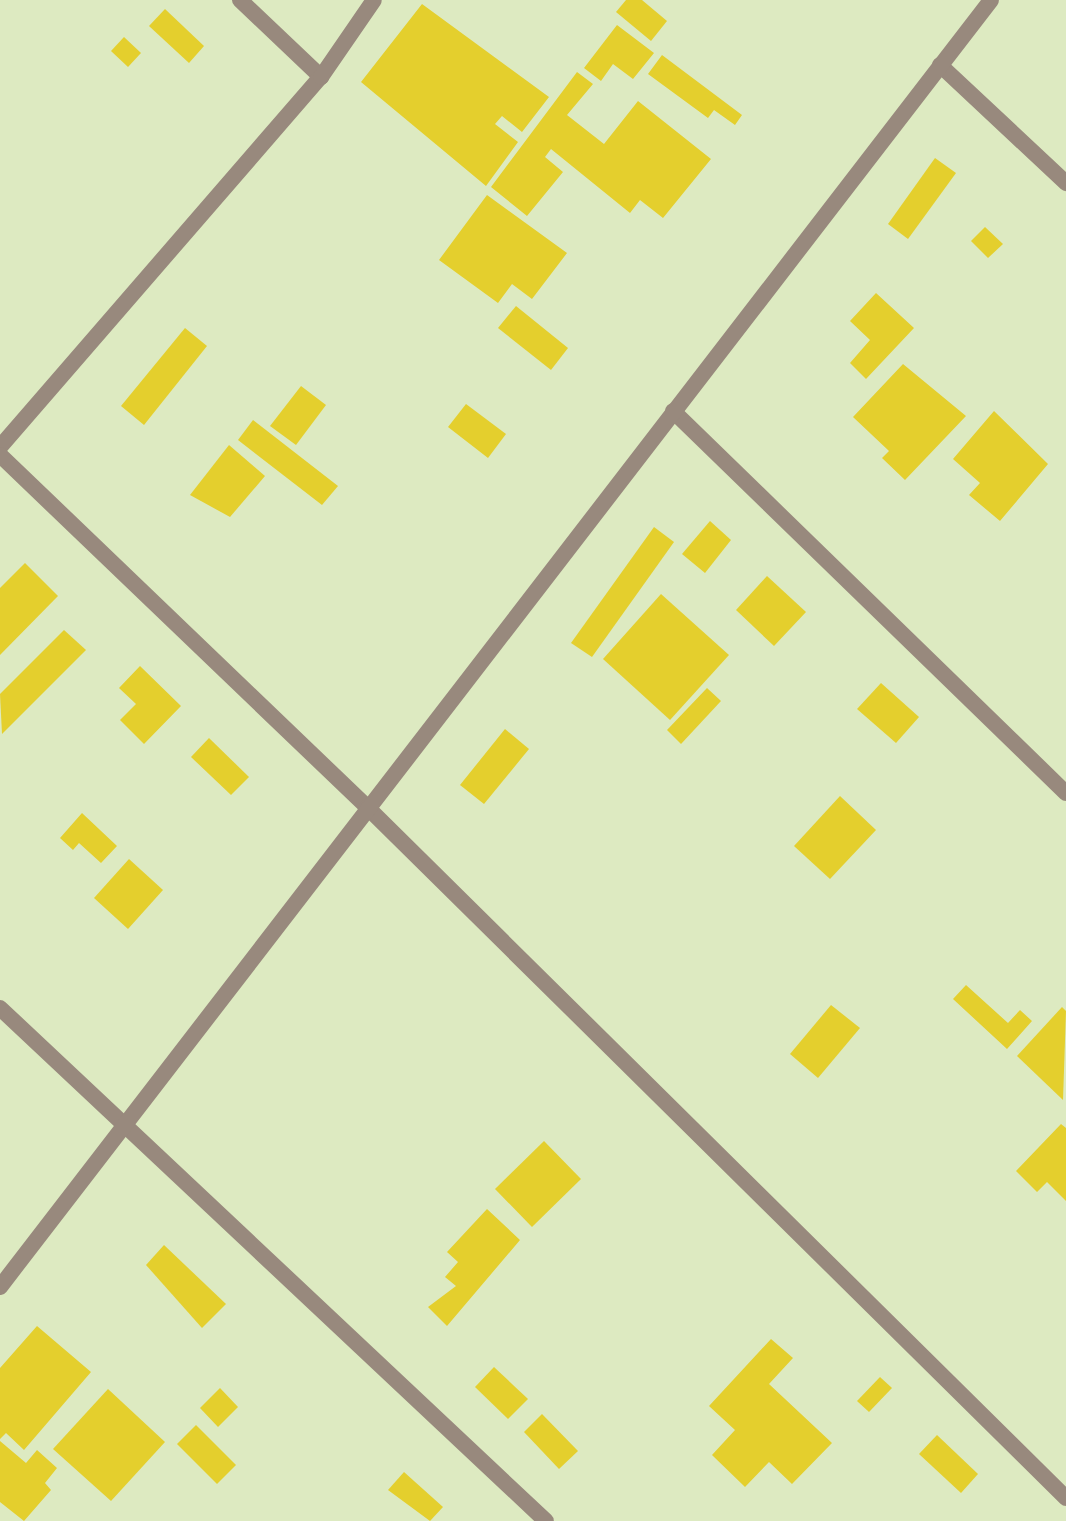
<!DOCTYPE html>
<html>
<head>
<meta charset="utf-8">
<style>
	body { margin:0 }
	#map { position:relative; width:1066px; height:1521px; overflow:hidden; background:#ddeac1; font-family:"Sofia Sans Condensed",sans-serif }
	div>[style] { position:absolute }
	[style*='--x'] { left:calc(var(--x)*1px); top:calc(var(--y)*1px); width:calc(var(--w)*1px); rotate:calc(var(--a)*1deg) }
	.building>* { inset:0; background:#e4cf2d }
	.minor>* { height:16px; margin:-8px; padding:0 8px; transform-origin:8px; border-radius:8px; background:#98897d }
	span { translate:-50% -50%; white-space:nowrap; text-align:center; line-height:1.15; -webkit-text-stroke:6px #ddeac1; paint-order:stroke }
</style>
</head>
<body>
<div id="map">
	<div class="building">
		<div style="clip-path:polygon(626px 0,642px 0,667px 21px,651px 41px,616px 12px)"></div>
		<div style="clip-path:polygon(422px 4px,549px 97px,522px 132px,502px 116px,495px 124px,518px 142px,486px 186px,361px 82px)"></div>
		<div style="clip-path:polygon(165px 9px,204px 46px,189px 63px,149px 26px)"></div>
		<div style="clip-path:polygon(617px 25px,654px 53px,633px 79px,613px 64px,601px 81px,584px 68px)"></div>
		<div style="clip-path:polygon(124px 37px,141px 53px,128px 67px,111px 51px)"></div>
		<div style="clip-path:polygon(662px 55px,742px 115px,735px 125px,714px 110px,708px 118px,648px 74px)"></div>
		<div style="clip-path:polygon(577px 72px,593px 84px,567px 115px,604px 144px,638px 101px,711px 159px,663px 218px,640px 200px,630px 213px,551px 149px,545px 157px,563px 172px,527px 216px,491px 187px)"></div>
		<div style="clip-path:polygon(935px 158px,956px 173px,908px 239px,888px 224px)"></div>
		<div style="clip-path:polygon(487px 195px,567px 253px,532px 299px,512px 284px,498px 303px,439px 260px)"></div>
		<div style="clip-path:polygon(985px 227px,1003px 244px,988px 258px,971px 241px)"></div>
		<div style="clip-path:polygon(876px 293px,914px 328px,866px 379px,850px 363px,870px 340px,850px 321px)"></div>
		<div style="clip-path:polygon(516px 306px,568px 348px,551px 370px,498px 328px)"></div>
		<div style="clip-path:polygon(185px 328px,207px 346px,144px 425px,121px 406px)"></div>
		<div style="clip-path:polygon(903px 364px,966px 416px,905px 480px,882px 458px,889px 451px,853px 417px)"></div>
		<div style="clip-path:polygon(301px 386px,326px 405px,296px 445px,270px 426px)"></div>
		<div style="clip-path:polygon(466px 404px,506px 434px,488px 458px,448px 427px)"></div>
		<div style="clip-path:polygon(994px 411px,1048px 464px,1000px 521px,969px 495px,980px 483px,953px 459px)"></div>
		<div style="clip-path:polygon(253px 420px,338px 486px,322px 505px,238px 440px)"></div>
		<div style="clip-path:polygon(229px 445px,265px 476px,230px 517px,190px 495px)"></div>
		<div style="clip-path:polygon(710px 521px,731px 540px,705px 573px,682px 554px)"></div>
		<div style="clip-path:polygon(654px 527px,674px 542px,592px 657px,571px 643px)"></div>
		<div style="clip-path:polygon(25px 563px,58px 596px,0 655px,0 588px)"></div>
		<div style="clip-path:polygon(767px 576px,806px 612px,774px 646px,736px 610px)"></div>
		<div style="clip-path:polygon(661px 594px,729px 655px,670px 720px,603px 659px)"></div>
		<div style="clip-path:polygon(64px 630px,86px 650px,2px 734px,0 694px)"></div>
		<div style="clip-path:polygon(140px 666px,181px 706px,144px 744px,120px 720px,136px 704px,119px 688px)"></div>
		<div style="clip-path:polygon(881px 683px,919px 717px,896px 743px,857px 709px)"></div>
		<div style="clip-path:polygon(707px 688px,721px 701px,681px 744px,667px 730px)"></div>
		<div style="clip-path:polygon(505px 729px,529px 749px,484px 804px,460px 785px)"></div>
		<div style="clip-path:polygon(209px 738px,249px 777px,231px 795px,191px 757px)"></div>
		<div style="clip-path:polygon(840px 796px,876px 830px,830px 879px,794px 846px)"></div>
		<div style="clip-path:polygon(82px 813px,117px 846px,101px 863px,79px 843px,73px 850px,60px 838px)"></div>
		<div style="clip-path:polygon(129px 859px,163px 890px,128px 929px,94px 898px)"></div>
		<div style="clip-path:polygon(966px 985px,1008px 1023px,1020px 1010px,1032px 1021px,1007px 1049px,953px 999px)"></div>
		<div style="clip-path:polygon(831px 1005px,860px 1028px,818px 1078px,790px 1054px)"></div>
		<div style="clip-path:polygon(1062px 1007px,1066px 1011px,1063px 1100px,1017px 1056px)"></div>
		<div style="clip-path:polygon(1061px 1124px,1066px 1128px,1066px 1201px,1047px 1182px,1037px 1192px,1016px 1171px)"></div>
		<div style="clip-path:polygon(544px 1141px,581px 1179px,532px 1227px,495px 1189px)"></div>
		<div style="clip-path:polygon(487px 1209px,520px 1240px,447px 1326px,428px 1307px,456px 1286px,445px 1277px,458px 1262px,447px 1252px)"></div>
		<div style="clip-path:polygon(164px 1245px,226px 1304px,202px 1328px,146px 1265px)"></div>
		<div style="clip-path:polygon(37px 1326px,91px 1372px,24px 1450px,6px 1433px,0 1439px,0 1368px)"></div>
		<div style="clip-path:polygon(771px 1339px,793px 1358px,769px 1384px,832px 1443px,792px 1484px,769px 1462px,745px 1487px,712px 1455px,735px 1430px,709px 1406px)"></div>
		<div style="clip-path:polygon(494px 1367px,528px 1399px,508px 1419px,475px 1387px)"></div>
		<div style="clip-path:polygon(880px 1377px,892px 1388px,869px 1412px,857px 1401px)"></div>
		<div style="clip-path:polygon(220px 1388px,238px 1407px,218px 1427px,200px 1408px)"></div>
		<div style="clip-path:polygon(108px 1389px,165px 1442px,111px 1501px,53px 1449px)"></div>
		<div style="clip-path:polygon(542px 1414px,578px 1451px,559px 1469px,524px 1432px)"></div>
		<div style="clip-path:polygon(196px 1425px,236px 1465px,217px 1484px,177px 1444px)"></div>
		<div style="clip-path:polygon(937px 1435px,978px 1474px,961px 1493px,919px 1454px)"></div>
		<div style="clip-path:polygon(0 1441px,26px 1463px,37px 1450px,57px 1468px,45px 1483px,51px 1490px,24px 1521px,0 1502px)"></div>
		<div style="clip-path:polygon(404px 1472px,443px 1507px,430px 1521px,388px 1490px)"></div>
	</div>
	<div class="minor">
		<div style="--x:240;--y:0;--w:112;--a:43.5"></div>
		<div style="--x:940;--y:65;--w:173;--a:43.1"></div>
		<div style="--x:673;--y:411;--w:548;--a:44.19"></div>
		<div style="--x:0;--y:447;--w:490;--a:-49.1"></div>
		<div style="--x:321;--y:77;--w:93;--a:-55.5"></div>
		<div style="--x:0;--y:455;--w:509;--a:43.8"></div>
		<div style="--x:367;--y:807;--w:983;--a:44.67"></div>
		<div style="--x:0;--y:1008;--w:749;--a:43.22"></div>
		<div style="--x:0;--y:1287;--w:1624;--a:-52.4"></div>
	</div>
</div>
</body>
</html>
